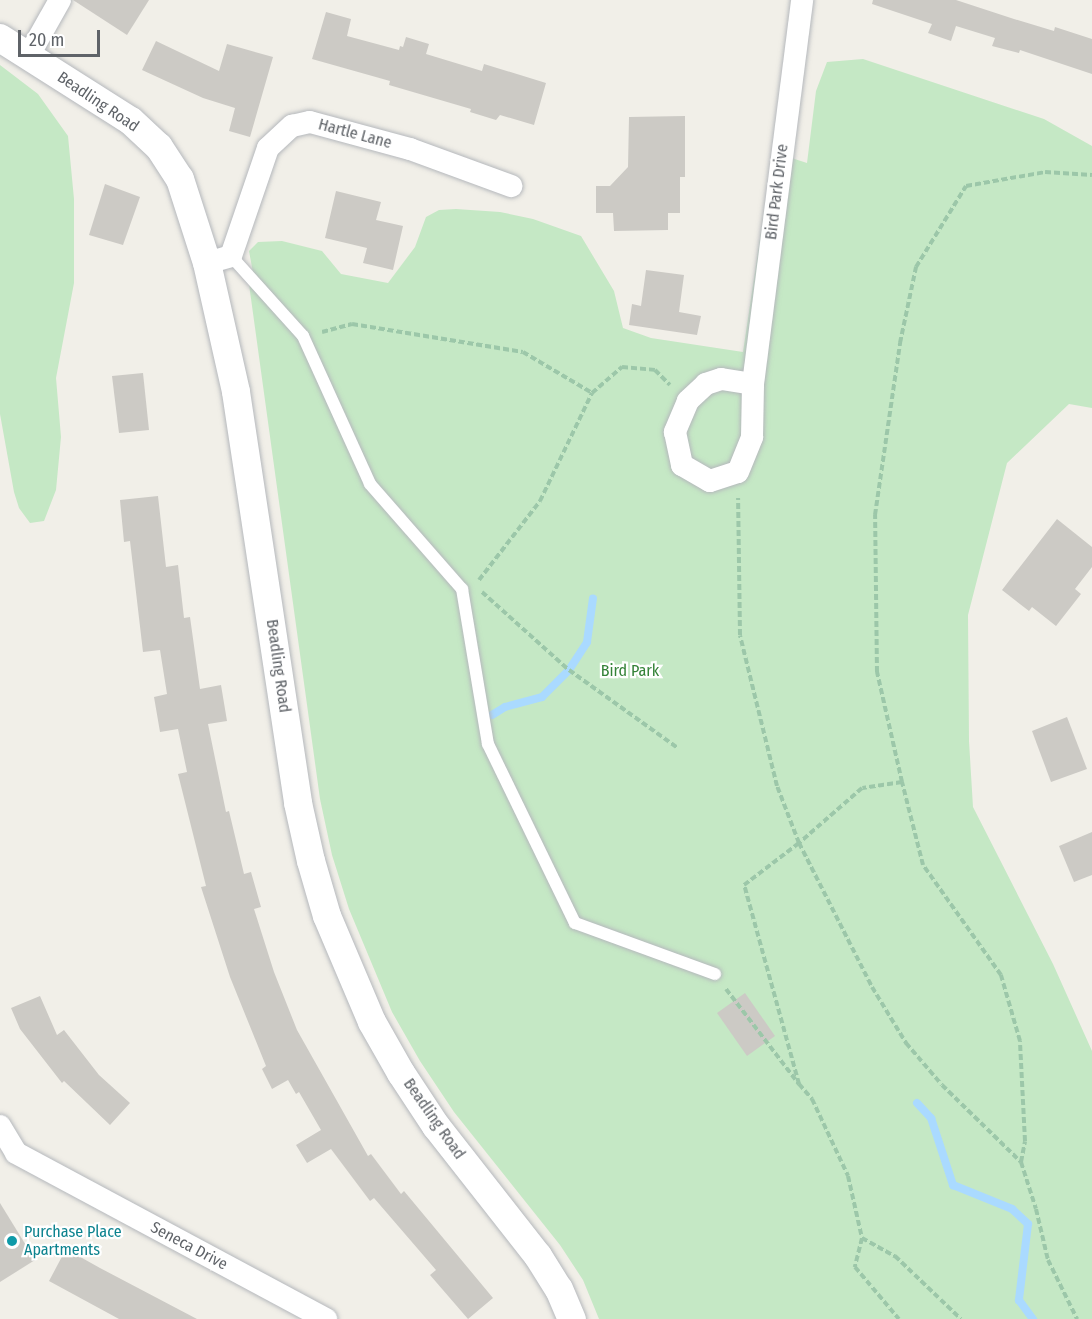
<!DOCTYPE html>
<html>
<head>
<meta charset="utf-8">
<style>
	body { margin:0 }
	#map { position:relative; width:1092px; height:1319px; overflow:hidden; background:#f1efe8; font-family:"Fira Sans Condensed",sans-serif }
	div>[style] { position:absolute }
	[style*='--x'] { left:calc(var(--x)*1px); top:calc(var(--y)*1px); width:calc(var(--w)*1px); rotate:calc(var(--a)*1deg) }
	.green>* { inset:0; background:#c5e8c5 }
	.stream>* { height:8px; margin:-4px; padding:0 4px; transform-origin:4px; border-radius:4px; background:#aadaff }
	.building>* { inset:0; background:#cccac5 }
	.path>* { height:4px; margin-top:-2px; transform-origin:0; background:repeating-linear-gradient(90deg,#9cc7a9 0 6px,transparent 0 9px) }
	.roads { filter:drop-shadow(0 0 2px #b5b8bc) drop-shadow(0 0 2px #b5b8bc) }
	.service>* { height:12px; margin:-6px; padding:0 6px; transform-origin:6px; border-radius:6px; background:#fff }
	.minor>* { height:22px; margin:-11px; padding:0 11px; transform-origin:11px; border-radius:11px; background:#fff }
	.tertiary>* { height:28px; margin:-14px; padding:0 14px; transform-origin:14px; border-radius:14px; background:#fff }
	.dots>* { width:16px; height:16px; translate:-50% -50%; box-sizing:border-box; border:3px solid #fff; border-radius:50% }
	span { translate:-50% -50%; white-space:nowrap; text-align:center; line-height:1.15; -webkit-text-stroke:4.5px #fff; paint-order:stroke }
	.street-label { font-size:16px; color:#5f6368 }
	.park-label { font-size:16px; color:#348238 }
	.culture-label { font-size:16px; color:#0d838f }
	.left { translate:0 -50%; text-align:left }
	.scale { position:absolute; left:18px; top:30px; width:82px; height:27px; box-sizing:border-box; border:3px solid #5f6368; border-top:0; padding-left:8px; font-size:18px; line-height:21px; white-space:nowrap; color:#5f6368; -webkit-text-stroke:4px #fff; paint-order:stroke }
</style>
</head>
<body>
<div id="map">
	<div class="green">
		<div style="clip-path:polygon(863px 59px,1044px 119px,1092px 146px,1092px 408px,1069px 404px,1007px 463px,968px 615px,969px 741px,973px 807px,1053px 964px,1092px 1051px,1092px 1319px,599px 1319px,583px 1280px,560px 1245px,454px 1112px,420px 1061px,392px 1012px,349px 909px,332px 855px,320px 799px,248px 277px,254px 278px,249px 251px,258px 242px,282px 241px,322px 251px,341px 274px,388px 283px,415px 247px,426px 217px,439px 210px,456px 209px,500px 212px,533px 219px,581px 236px,614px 291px,623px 328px,651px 338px,743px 352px,773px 152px,807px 163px,816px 91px,827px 62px)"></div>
		<div style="clip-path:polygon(0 65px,38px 94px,68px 136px,74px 199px,74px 283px,56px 378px,61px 437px,56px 490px,44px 521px,30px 523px,19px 508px,14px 492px,0 414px)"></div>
	</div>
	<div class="stream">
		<div style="--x:492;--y:715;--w:15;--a:-32"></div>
		<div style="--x:505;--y:707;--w:38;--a:-15"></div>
		<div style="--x:542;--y:697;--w:38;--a:-45"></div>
		<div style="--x:569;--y:670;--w:33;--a:-57"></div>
		<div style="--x:587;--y:642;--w:44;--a:-82.2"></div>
		<div style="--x:917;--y:1103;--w:21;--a:47"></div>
		<div style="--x:931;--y:1118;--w:71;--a:71.8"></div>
		<div style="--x:953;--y:1185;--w:64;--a:22.1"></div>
		<div style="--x:1012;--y:1209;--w:22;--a:43"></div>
		<div style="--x:1028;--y:1224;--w:77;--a:96.8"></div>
		<div style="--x:1019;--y:1300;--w:24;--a:54"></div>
	</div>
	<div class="building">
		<div style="clip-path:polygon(73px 0,149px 0,127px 35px)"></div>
		<div style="clip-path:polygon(873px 0,956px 0,1014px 19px,1054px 31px,1055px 27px,1092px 39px,1092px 74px,1020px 50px,1019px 53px,992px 46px,995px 38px,956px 26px,951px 41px,928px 33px,932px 24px,872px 4px)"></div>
		<div style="clip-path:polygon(326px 12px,351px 19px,347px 36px,399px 50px,400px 46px,403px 47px,406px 37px,429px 44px,426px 54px,482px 71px,484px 64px,546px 83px,534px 125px,500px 115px,496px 120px,470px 112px,471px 109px,389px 85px,390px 81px,312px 59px)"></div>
		<div style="clip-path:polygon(156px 41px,219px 71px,227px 44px,273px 57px,250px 137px,229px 131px,235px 108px,203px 98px,142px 70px)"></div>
		<div style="clip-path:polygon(685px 116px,685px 177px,680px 177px,680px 213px,668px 213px,668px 230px,614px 231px,613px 213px,596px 213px,596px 186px,610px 186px,628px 167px,629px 117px)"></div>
		<div style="clip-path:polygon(105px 184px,140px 197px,123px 245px,89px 235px)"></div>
		<div style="clip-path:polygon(336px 191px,381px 202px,376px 220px,403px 226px,393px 270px,363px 263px,367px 248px,325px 238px)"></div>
		<div style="clip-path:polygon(646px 270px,684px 275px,679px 312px,701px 316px,697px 335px,629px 325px,632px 304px,641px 306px)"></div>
		<div style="clip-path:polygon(143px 373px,149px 430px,119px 433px,112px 376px)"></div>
		<div style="clip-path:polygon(158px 496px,166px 567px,178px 565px,184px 618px,190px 617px,200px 689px,221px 685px,227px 721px,208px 724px,226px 812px,229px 811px,244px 874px,251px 872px,261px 907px,254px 909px,274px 972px,297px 1030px,368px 1156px,371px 1154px,401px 1194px,404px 1191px,493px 1298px,468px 1319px,430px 1275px,436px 1270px,374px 1198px,370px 1201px,331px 1149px,307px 1163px,296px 1145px,321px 1130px,299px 1092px,296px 1094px,288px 1080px,272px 1089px,262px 1069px,266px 1066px,230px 977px,201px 887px,206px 886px,178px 774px,187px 772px,178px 729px,160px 732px,154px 697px,167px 694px,160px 650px,143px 652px,130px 541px,124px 542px,120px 500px)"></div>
		<div style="clip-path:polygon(1057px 519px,1092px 547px,1092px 567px,1075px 589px,1081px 594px,1056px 626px,1032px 607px,1029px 611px,1002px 590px)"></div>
		<div style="clip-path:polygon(1067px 717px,1087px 769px,1051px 782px,1032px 731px)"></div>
		<div style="clip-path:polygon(1092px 832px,1092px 875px,1074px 882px,1059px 846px)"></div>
		<div style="clip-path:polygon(745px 993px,775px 1036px,747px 1056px,717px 1013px)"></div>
		<div style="clip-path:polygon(40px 996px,57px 1035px,64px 1030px,99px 1075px,130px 1103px,110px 1125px,64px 1081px,62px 1083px,20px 1029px,11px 1008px)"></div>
		<div style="clip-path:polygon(0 1203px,35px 1260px,0 1282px)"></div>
		<div style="clip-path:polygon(66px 1249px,100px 1268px,197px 1319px,119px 1319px,49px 1281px)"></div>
	</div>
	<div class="path">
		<div style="--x:322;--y:332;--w:31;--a:-15"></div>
		<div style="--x:352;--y:324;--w:173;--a:9.3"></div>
		<div style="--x:523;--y:352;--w:80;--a:30.7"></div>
		<div style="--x:479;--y:580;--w:100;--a:-52.3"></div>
		<div style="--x:540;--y:501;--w:120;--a:-64.3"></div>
		<div style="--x:592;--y:393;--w:40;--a:-41"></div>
		<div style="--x:622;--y:367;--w:33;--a:5"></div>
		<div style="--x:655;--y:370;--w:21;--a:45"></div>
		<div style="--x:482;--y:592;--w:117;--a:41.9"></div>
		<div style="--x:569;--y:670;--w:134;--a:35.6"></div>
		<div style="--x:902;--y:782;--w:113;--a:-102.8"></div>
		<div style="--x:877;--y:672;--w:157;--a:-90.7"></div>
		<div style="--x:875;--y:515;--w:174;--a:-81.7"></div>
		<div style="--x:900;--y:343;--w:78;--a:-78.1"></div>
		<div style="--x:916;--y:267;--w:95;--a:-58.3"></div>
		<div style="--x:966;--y:186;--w:80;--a:-10"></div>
		<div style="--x:1045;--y:172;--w:47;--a:3.7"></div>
		<div style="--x:726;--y:989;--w:120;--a:52.5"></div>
		<div style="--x:799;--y:1084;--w:206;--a:-105.4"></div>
		<div style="--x:744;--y:885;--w:69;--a:-37.4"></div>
		<div style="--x:799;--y:843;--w:61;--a:-111.1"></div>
		<div style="--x:777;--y:786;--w:155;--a:-103.8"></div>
		<div style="--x:740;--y:635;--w:137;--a:-90.8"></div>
		<div style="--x:799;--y:1084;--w:20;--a:49"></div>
		<div style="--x:812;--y:1099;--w:85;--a:64.9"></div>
		<div style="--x:848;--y:1176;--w:64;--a:77.3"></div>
		<div style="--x:862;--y:1238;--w:30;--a:104"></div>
		<div style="--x:855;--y:1267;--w:68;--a:49.8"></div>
		<div style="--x:1021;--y:1162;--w:21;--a:-79"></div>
		<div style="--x:1025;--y:1141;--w:100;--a:-92.9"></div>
		<div style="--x:1020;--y:1041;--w:69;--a:-106.1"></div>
		<div style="--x:1001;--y:975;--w:135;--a:-125.3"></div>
		<div style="--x:923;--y:865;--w:86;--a:-104.2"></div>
		<div style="--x:902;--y:782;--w:40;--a:171.5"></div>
		<div style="--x:862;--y:788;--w:84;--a:138.9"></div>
		<div style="--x:799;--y:843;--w:161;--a:63.1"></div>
		<div style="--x:872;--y:987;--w:66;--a:58.7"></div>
		<div style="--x:906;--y:1043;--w:55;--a:49.4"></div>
		<div style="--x:942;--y:1085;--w:110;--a:44.3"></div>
		<div style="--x:1021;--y:1162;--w:49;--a:72.3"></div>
		<div style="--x:1036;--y:1209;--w:52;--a:76.8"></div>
		<div style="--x:1048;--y:1260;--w:66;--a:63.8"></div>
		<div style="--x:862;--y:1238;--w:38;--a:29"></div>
		<div style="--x:895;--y:1256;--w:91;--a:43.7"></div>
	</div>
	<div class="roads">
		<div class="service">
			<div style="--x:231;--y:256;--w:108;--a:48"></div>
			<div style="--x:303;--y:336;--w:162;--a:65.6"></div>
			<div style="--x:370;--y:484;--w:140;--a:48.8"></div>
			<div style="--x:462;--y:589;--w:157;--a:80.5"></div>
			<div style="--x:488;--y:744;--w:199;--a:64.1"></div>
			<div style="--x:575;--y:923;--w:149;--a:20"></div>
		</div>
		<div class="minor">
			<div style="--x:29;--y:55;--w:63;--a:-60.6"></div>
			<div style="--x:207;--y:263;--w:25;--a:-16"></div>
			<div style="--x:231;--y:256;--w:114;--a:-71.1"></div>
			<div style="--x:268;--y:148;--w:33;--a:-43"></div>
			<div style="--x:292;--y:126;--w:18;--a:-13"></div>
			<div style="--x:310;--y:122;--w:104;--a:15.1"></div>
			<div style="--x:410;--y:149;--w:108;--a:20.1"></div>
			<div style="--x:753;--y:384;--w:32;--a:-171"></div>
			<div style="--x:721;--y:379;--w:16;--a:162"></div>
			<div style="--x:706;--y:384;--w:25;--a:137"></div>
			<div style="--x:688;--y:401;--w:34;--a:113"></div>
			<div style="--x:675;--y:432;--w:34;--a:78"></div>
			<div style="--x:682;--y:465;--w:32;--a:30"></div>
			<div style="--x:710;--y:481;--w:29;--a:-18"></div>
			<div style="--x:738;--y:472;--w:38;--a:-68"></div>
			<div style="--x:752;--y:437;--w:53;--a:-88.9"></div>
			<div style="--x:753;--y:384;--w:387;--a:-82.7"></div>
			<div style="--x:0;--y:1126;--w:31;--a:59"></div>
			<div style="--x:16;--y:1153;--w:352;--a:28.2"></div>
		</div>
		<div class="tertiary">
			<div style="--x:0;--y:38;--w:155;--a:32.4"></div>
			<div style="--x:131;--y:121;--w:38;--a:43"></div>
			<div style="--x:159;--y:147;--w:38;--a:57"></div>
			<div style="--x:180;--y:179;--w:88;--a:72.2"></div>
			<div style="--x:207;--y:263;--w:132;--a:77.3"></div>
			<div style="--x:236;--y:392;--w:416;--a:81.4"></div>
			<div style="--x:298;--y:803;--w:59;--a:77.4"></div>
			<div style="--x:311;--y:861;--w:57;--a:73.8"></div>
			<div style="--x:327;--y:916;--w:115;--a:67"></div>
			<div style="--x:372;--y:1022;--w:59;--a:60.4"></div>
			<div style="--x:401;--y:1073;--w:64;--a:56.6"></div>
			<div style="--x:436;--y:1126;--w:165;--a:51.9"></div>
			<div style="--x:538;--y:1256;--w:39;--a:58"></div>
			<div style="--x:559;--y:1289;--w:33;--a:67"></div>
		</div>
	</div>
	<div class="dots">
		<div style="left:12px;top:1241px;background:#0f9aa8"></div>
	</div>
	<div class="street-label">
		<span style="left:98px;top:102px;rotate:34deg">Beadling Road</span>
		<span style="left:355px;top:134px;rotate:15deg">Hartle Lane</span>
		<span style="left:777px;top:192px;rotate:-83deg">Bird Park Drive</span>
		<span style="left:278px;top:666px;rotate:82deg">Beadling Road</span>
		<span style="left:434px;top:1119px;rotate:55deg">Beadling Road</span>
		<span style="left:189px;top:1246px;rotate:28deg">Seneca Drive</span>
	</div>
	<div class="park-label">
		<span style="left:630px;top:671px">Bird Park</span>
	</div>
	<div class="culture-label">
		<span class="left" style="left:24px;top:1241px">Purchase Place<br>Apartments</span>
	</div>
	<div class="scale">20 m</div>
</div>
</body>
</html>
